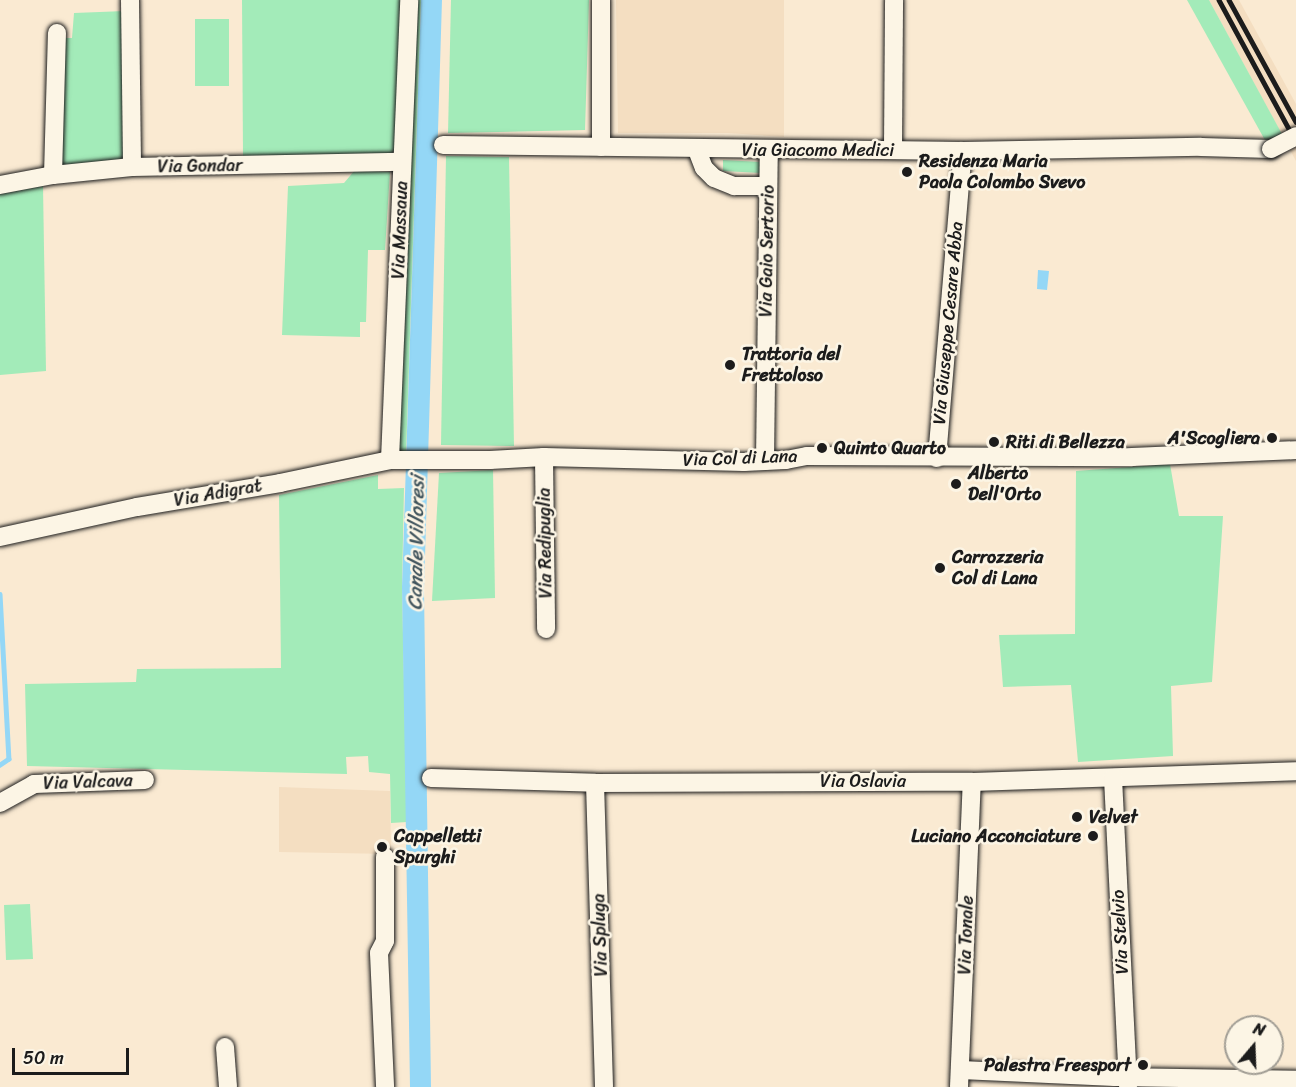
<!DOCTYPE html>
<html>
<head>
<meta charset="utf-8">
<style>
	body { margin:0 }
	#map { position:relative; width:1296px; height:1087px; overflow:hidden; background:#faead2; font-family:Sriracha,sans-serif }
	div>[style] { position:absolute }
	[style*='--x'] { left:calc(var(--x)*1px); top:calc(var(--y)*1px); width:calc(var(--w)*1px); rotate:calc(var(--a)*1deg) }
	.built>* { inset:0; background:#f4dec1 }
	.green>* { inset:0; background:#a3ebb9 }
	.water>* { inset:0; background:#94d7f6 }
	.stream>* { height:4.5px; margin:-2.25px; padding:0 2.25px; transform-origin:2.25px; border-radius:2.25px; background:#94d7f6 }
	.roads { filter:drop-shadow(0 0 2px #1c1c1c) drop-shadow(0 0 2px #1c1c1c) }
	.minor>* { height:18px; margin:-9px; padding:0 9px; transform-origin:9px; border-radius:9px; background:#fcf5e5 }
	.rail>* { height:4.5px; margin:-2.25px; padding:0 2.25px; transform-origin:2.25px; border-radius:2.25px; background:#1c1c1c }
	.bridges { filter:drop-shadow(0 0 2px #1c1c1c) drop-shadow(0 0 2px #1c1c1c) }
	.minor-bridge>* { height:18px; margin:-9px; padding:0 9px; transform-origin:9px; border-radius:9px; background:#fcf5e5 }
	.dots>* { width:16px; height:16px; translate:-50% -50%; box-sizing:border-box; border:3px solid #fcf5e5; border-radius:50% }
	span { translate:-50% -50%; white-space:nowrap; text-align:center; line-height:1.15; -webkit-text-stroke:5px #fcf5e5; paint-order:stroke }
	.street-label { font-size:18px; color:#1c1c1c }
	.poi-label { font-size:18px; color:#1c1c1c; font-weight:700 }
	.left { translate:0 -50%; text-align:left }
	.right { translate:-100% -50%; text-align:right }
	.water-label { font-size:20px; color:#40545d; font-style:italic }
	.north { position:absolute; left:1224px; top:1015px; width:60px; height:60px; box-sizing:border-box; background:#fcf5e5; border:2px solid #a29e95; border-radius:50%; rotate:19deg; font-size:16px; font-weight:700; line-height:24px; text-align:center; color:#1c1c1c }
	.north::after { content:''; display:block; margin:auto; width:21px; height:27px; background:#1c1c1c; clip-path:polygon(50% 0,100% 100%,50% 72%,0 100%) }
	.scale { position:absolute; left:12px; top:1048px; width:117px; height:27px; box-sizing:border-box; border:3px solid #1c1c1c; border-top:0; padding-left:8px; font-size:18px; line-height:21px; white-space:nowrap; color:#1c1c1c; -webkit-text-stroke:4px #fcf5e5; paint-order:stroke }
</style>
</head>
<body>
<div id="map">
	<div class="built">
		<div style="clip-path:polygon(616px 0,784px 0,784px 137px,728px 133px,618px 133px)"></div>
		<div style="clip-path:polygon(1209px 0,1239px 0,1296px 104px,1296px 161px)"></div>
		<div style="clip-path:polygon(279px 787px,390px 791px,391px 854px,279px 852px)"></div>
	</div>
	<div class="green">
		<div style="clip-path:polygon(242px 0,403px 0,399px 145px,391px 155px,243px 156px)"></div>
		<div style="clip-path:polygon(414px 0,421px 0,406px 455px,398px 455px,403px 371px)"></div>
		<div style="clip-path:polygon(451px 0,589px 0,585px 130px,448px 133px)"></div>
		<div style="clip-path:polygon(1187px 0,1209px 0,1283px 136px,1266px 142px)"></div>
		<div style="clip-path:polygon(125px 11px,126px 162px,58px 166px,61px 38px,72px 38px,74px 13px)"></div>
		<div style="clip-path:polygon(195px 19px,229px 19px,229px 86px,195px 86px)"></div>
		<div style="clip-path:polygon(446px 156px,509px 157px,514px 446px,441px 445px)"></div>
		<div style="clip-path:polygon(723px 160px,761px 162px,761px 173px,723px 171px)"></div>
		<div style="clip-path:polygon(355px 170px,390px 172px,385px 250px,368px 250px,366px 322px,360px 322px,360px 337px,282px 335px,288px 186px,344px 183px)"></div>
		<div style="clip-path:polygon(43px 186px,46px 371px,0 375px,0 194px)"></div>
		<div style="clip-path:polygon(1170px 464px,1179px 516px,1223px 516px,1212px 682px,1171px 686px,1173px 756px,1078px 762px,1071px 685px,1003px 687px,999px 635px,1075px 634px,1076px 471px)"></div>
		<div style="clip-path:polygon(493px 470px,495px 598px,432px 601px,439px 473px)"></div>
		<div style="clip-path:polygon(378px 475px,378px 489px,404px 488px,402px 587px,407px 822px,391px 823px,390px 774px,369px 772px,368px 756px,346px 757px,347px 774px,27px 766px,25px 684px,136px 682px,137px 669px,281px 668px,279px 495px)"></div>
		<div style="clip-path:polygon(30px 904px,33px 959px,6px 960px,4px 905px)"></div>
	</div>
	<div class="water">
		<div style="clip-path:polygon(421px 0,442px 0,424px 590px,431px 1087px,410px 1087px,402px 587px)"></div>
		<div style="clip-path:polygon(1038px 270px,1049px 271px,1047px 290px,1037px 289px)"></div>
	</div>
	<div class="stream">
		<div style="--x:0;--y:594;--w:165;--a:86.9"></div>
		<div style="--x:9;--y:759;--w:11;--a:146"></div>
	</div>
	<div class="roads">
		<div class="minor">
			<div style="--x:130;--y:0;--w:167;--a:89.3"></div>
			<div style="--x:601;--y:0;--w:147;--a:90"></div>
			<div style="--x:443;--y:145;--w:520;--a:0.66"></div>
			<div style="--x:963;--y:151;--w:238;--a:-1"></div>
			<div style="--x:1201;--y:147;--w:70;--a:1.6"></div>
			<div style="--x:697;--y:150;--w:19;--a:69"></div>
			<div style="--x:704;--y:168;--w:14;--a:45"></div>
			<div style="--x:714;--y:178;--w:22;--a:22"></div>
			<div style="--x:734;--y:186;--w:34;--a:0"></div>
			<div style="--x:893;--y:150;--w:150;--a:-89.6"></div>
			<div style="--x:53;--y:175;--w:142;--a:-88.4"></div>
			<div style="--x:0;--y:185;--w:54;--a:-10.7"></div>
			<div style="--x:53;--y:175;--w:79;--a:-5.8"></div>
			<div style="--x:132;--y:167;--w:270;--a:-1.1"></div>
			<div style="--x:544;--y:457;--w:172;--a:89.3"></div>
			<div style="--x:937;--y:458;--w:308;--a:-85.2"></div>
			<div style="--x:390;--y:460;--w:460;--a:-87.6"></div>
			<div style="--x:765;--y:461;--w:312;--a:-89.3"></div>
			<div style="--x:0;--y:537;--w:140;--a:-12.4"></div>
			<div style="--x:137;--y:507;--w:145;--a:-9.5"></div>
			<div style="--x:280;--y:483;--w:112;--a:-11.8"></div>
			<div style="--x:390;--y:460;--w:100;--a:0"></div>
			<div style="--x:490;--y:460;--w:54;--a:-3.2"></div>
			<div style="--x:544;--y:457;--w:200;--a:1.4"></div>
			<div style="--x:744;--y:462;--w:42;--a:-2.7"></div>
			<div style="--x:786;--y:460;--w:21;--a:-11"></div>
			<div style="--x:807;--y:456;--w:325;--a:0.2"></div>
			<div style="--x:1132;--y:457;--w:164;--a:-2.4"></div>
			<div style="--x:431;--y:778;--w:164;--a:1.7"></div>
			<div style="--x:595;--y:783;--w:377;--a:-0.2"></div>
			<div style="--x:972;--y:782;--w:324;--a:-1.9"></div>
			<div style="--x:1113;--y:778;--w:309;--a:87.2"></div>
			<div style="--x:595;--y:783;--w:304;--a:88.3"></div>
			<div style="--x:0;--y:803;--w:39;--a:-29"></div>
			<div style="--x:34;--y:784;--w:111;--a:-2.1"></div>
			<div style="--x:385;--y:857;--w:84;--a:90"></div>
			<div style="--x:385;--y:941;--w:13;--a:117"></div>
			<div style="--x:379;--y:953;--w:134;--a:87.4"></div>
			<div style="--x:225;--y:1047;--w:40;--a:85.7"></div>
			<div style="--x:961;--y:1070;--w:154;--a:2.6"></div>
			<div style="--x:1115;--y:1077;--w:181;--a:0.9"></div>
			<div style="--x:959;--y:1087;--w:305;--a:-87.6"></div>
		</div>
	</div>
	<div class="rail">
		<div style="--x:1219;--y:0;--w:162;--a:61.5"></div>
		<div style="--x:1229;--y:0;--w:139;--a:61.2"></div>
	</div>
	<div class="bridges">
		<div class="minor-bridge">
			<div style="--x:1271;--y:149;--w:28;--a:-27"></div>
		</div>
	</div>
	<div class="dots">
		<div style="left:907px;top:172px;background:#1c1c1c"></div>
		<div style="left:730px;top:365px;background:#1c1c1c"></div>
		<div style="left:1272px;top:438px;background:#1c1c1c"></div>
		<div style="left:994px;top:442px;background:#1c1c1c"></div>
		<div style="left:822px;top:448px;background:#1c1c1c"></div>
		<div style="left:956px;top:484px;background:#1c1c1c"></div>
		<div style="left:940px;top:568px;background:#1c1c1c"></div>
		<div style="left:1077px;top:817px;background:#1c1c1c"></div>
		<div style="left:1093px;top:836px;background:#1c1c1c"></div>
		<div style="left:382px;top:847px;background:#1c1c1c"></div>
		<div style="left:1143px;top:1065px;background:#1c1c1c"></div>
	</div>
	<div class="street-label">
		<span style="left:818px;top:150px">Via Giacomo Medici</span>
		<span style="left:200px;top:166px;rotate:-1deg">Via Gondar</span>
		<span style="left:400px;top:230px;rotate:-88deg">Via Massaua</span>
		<span style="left:767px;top:251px;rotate:-89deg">Via Gaio Sertorio</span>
		<span style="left:948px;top:323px;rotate:-85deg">Via Giuseppe Cesare Abba</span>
		<span style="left:740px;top:458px;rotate:-2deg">Via Col di Lana</span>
		<span style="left:218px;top:493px;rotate:-10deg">Via Adigrat</span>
		<span style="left:545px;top:543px;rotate:-91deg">Via Redipuglia</span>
		<span style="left:863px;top:781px">Via Oslavia</span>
		<span style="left:88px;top:782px;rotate:-2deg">Via Valcava</span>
		<span style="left:1120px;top:932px;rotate:-93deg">Via Stelvio</span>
		<span style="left:600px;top:935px;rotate:-92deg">Via Spluga</span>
		<span style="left:966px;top:935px;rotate:-88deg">Via Tonale</span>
	</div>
	<div class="poi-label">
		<span class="left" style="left:919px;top:172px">Residenza Maria<br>Paola Colombo Svevo</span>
		<span class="left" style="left:742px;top:365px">Trattoria del<br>Frettoloso</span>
		<span class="right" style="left:1260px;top:438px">A'Scogliera</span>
		<span class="left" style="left:1006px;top:442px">Riti di Bellezza</span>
		<span class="left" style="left:834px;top:448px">Quinto Quarto</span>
		<span class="left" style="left:968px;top:484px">Alberto<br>Dell'Orto</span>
		<span class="left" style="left:952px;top:568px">Carrozzeria<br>Col di Lana</span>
		<span class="left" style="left:1089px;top:817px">Velvet</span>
		<span class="right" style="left:1081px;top:836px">Luciano Acconciature</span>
		<span class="left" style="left:394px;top:847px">Cappelletti<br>Spurghi</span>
		<span class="right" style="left:1131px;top:1065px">Palestra Freesport</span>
	</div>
	<div class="water-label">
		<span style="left:416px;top:543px;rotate:-89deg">Canale Villoresi</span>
	</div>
	<div class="north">N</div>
	<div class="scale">50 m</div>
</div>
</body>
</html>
